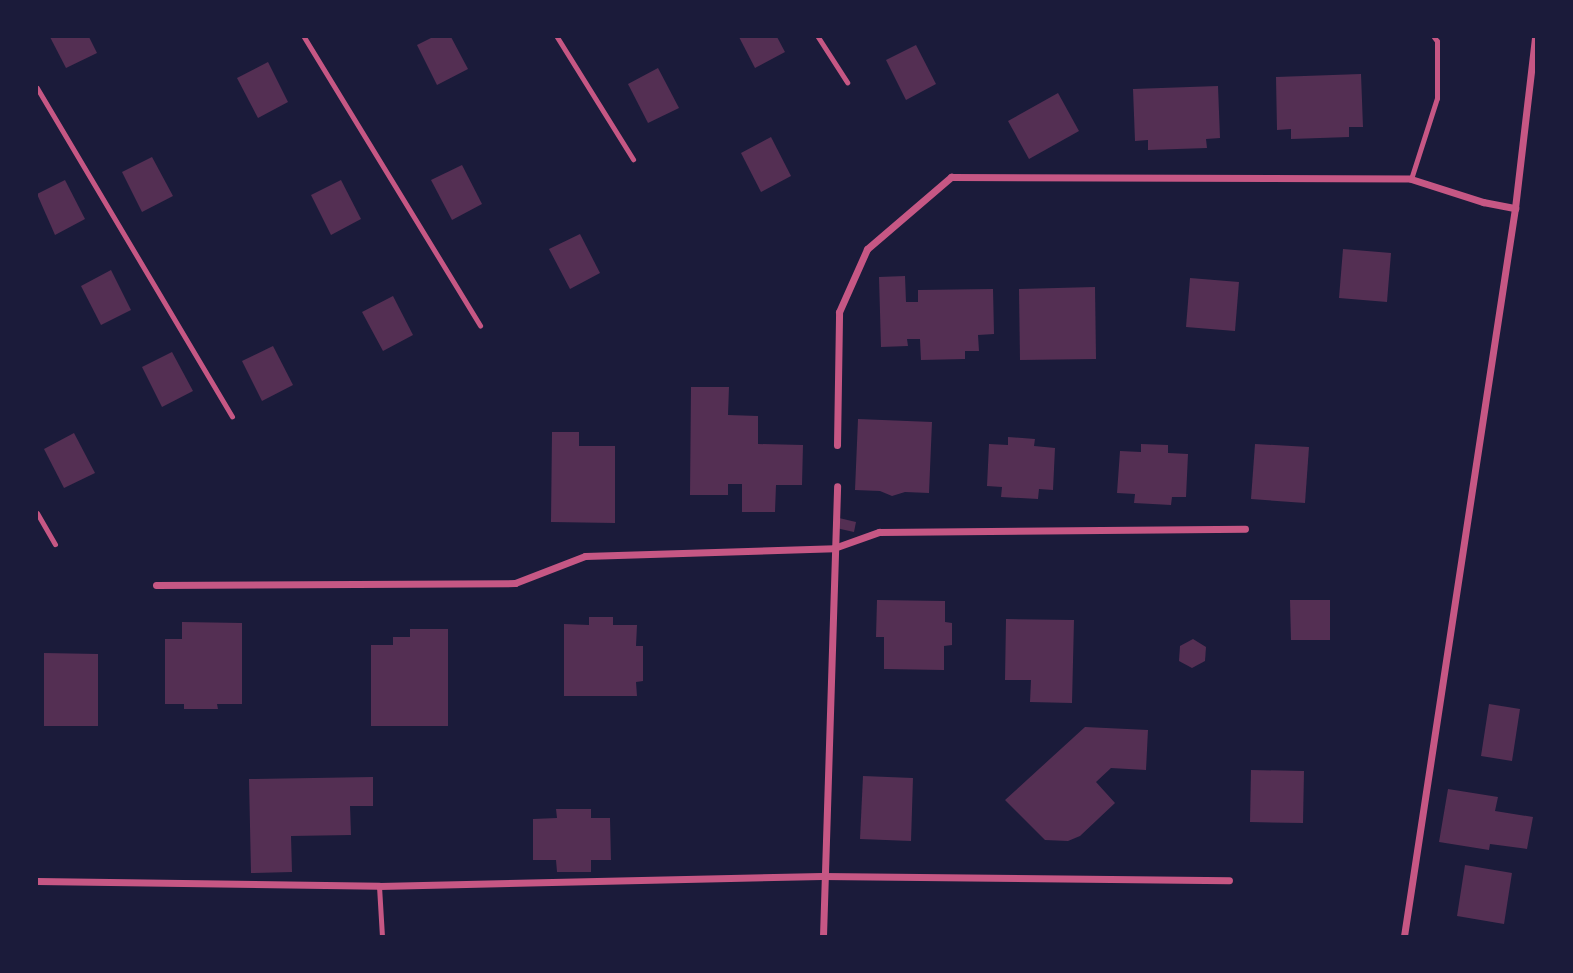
<!DOCTYPE html>
<html>
<head>
<meta charset="utf-8">
<style>
	body { margin:0 }
	#map { position:relative; width:1573px; height:973px; overflow:hidden; background:#1b1b3a; font-family:Mulish,sans-serif }
	div>[style] { position:absolute }
	[style*='--x'] { left:calc(var(--x)*1px); top:calc(var(--y)*1px); width:calc(var(--w)*1px); rotate:calc(var(--a)*1deg) }
	.building>* { inset:0; background:#542f53 }
	.service>* { height:5px; margin:-2.5px; padding:0 2.5px; transform-origin:2.5px; border-radius:2.5px; background:#c65784 }
	.minor>* { height:7px; margin:-3.5px; padding:0 3.5px; transform-origin:3.5px; border-radius:3.5px; background:#c65784 }
	span { translate:-50% -50%; white-space:nowrap; text-align:center; line-height:1.15; -webkit-text-stroke:5px #1b1b3a; paint-order:stroke }
	.frame { position:absolute; inset:0; border:38px solid #1b1b3a; pointer-events:none }
</style>
</head>
<body>
<div id="map">
	<div class="building">
		<div style="clip-path:polygon(50px 37px,89px 37px,97px 53px,66px 68px)"></div>
		<div style="clip-path:polygon(433px 37px,451px 37px,468px 69px,437px 85px,417px 45px)"></div>
		<div style="clip-path:polygon(739px 37px,777px 37px,785px 52px,755px 68px)"></div>
		<div style="clip-path:polygon(916px 45px,936px 84px,906px 100px,886px 60px)"></div>
		<div style="clip-path:polygon(268px 62px,288px 102px,258px 118px,237px 78px)"></div>
		<div style="clip-path:polygon(658px 68px,679px 108px,648px 123px,628px 84px)"></div>
		<div style="clip-path:polygon(1361px 74px,1363px 127px,1349px 127px,1349px 137px,1291px 139px,1291px 129px,1277px 130px,1276px 77px)"></div>
		<div style="clip-path:polygon(1218px 86px,1220px 138px,1206px 139px,1207px 148px,1148px 150px,1148px 140px,1135px 141px,1133px 89px)"></div>
		<div style="clip-path:polygon(1058px 93px,1079px 131px,1029px 159px,1008px 121px)"></div>
		<div style="clip-path:polygon(771px 137px,791px 176px,761px 192px,741px 153px)"></div>
		<div style="clip-path:polygon(152px 157px,173px 196px,142px 212px,122px 172px)"></div>
		<div style="clip-path:polygon(462px 165px,482px 204px,452px 220px,431px 180px)"></div>
		<div style="clip-path:polygon(65px 180px,85px 219px,55px 235px,37px 194px)"></div>
		<div style="clip-path:polygon(341px 180px,361px 219px,331px 235px,311px 195px)"></div>
		<div style="clip-path:polygon(580px 234px,600px 273px,570px 289px,549px 249px)"></div>
		<div style="clip-path:polygon(1343px 249px,1391px 253px,1387px 302px,1339px 298px)"></div>
		<div style="clip-path:polygon(111px 270px,131px 310px,101px 325px,81px 286px)"></div>
		<div style="clip-path:polygon(905px 276px,906px 302px,918px 302px,918px 290px,993px 289px,994px 334px,978px 335px,979px 351px,965px 351px,965px 359px,921px 360px,920px 339px,907px 339px,908px 346px,881px 347px,879px 277px)"></div>
		<div style="clip-path:polygon(1190px 278px,1239px 282px,1235px 331px,1186px 327px)"></div>
		<div style="clip-path:polygon(1095px 287px,1096px 359px,1020px 360px,1019px 289px)"></div>
		<div style="clip-path:polygon(393px 296px,413px 335px,383px 351px,362px 312px)"></div>
		<div style="clip-path:polygon(273px 346px,293px 385px,262px 401px,242px 361px)"></div>
		<div style="clip-path:polygon(172px 352px,193px 391px,162px 407px,142px 367px)"></div>
		<div style="clip-path:polygon(691px 387px,729px 387px,728px 415px,758px 416px,758px 444px,803px 445px,802px 485px,776px 485px,775px 512px,742px 512px,742px 484px,728px 484px,728px 495px,690px 495px)"></div>
		<div style="clip-path:polygon(858px 419px,932px 422px,929px 493px,905px 492px,892px 496px,880px 491px,855px 490px)"></div>
		<div style="clip-path:polygon(552px 432px,579px 432px,579px 446px,615px 446px,615px 523px,551px 522px)"></div>
		<div style="clip-path:polygon(74px 433px,95px 473px,64px 488px,44px 449px)"></div>
		<div style="clip-path:polygon(1008px 437px,1035px 439px,1034px 446px,1055px 448px,1053px 490px,1039px 489px,1038px 499px,1001px 497px,1002px 487px,987px 486px,989px 444px,1008px 445px)"></div>
		<div style="clip-path:polygon(1141px 444px,1168px 445px,1168px 453px,1188px 454px,1186px 497px,1172px 497px,1171px 505px,1134px 503px,1135px 494px,1117px 493px,1120px 451px,1141px 452px)"></div>
		<div style="clip-path:polygon(1255px 444px,1309px 447px,1305px 503px,1251px 499px)"></div>
		<div style="clip-path:polygon(839px 518px,856px 522px,854px 532px,836px 528px)"></div>
		<div style="clip-path:polygon(877px 600px,945px 601px,945px 622px,952px 623px,952px 645px,944px 646px,944px 670px,884px 669px,884px 637px,876px 637px)"></div>
		<div style="clip-path:polygon(1290px 600px,1330px 600px,1330px 640px,1291px 640px)"></div>
		<div style="clip-path:polygon(589px 617px,613px 617px,613px 625px,637px 625px,636px 646px,643px 646px,643px 681px,636px 682px,637px 696px,564px 696px,564px 624px,589px 625px)"></div>
		<div style="clip-path:polygon(1006px 619px,1074px 620px,1072px 703px,1030px 702px,1031px 680px,1005px 680px)"></div>
		<div style="clip-path:polygon(182px 622px,242px 623px,242px 704px,217px 704px,218px 709px,184px 709px,184px 704px,165px 704px,165px 639px,182px 639px)"></div>
		<div style="clip-path:polygon(410px 629px,448px 629px,448px 726px,371px 726px,371px 645px,393px 645px,393px 637px,410px 637px)"></div>
		<div style="clip-path:polygon(1193px 639px,1206px 647px,1205px 661px,1192px 668px,1179px 661px,1180px 646px)"></div>
		<div style="clip-path:polygon(44px 653px,98px 654px,98px 726px,44px 726px)"></div>
		<div style="clip-path:polygon(1489px 704px,1520px 709px,1512px 761px,1481px 756px)"></div>
		<div style="clip-path:polygon(1085px 727px,1148px 730px,1146px 770px,1111px 768px,1096px 782px,1115px 803px,1080px 836px,1068px 841px,1045px 840px,1005px 800px)"></div>
		<div style="clip-path:polygon(1251px 770px,1304px 771px,1303px 823px,1250px 822px)"></div>
		<div style="clip-path:polygon(863px 776px,913px 778px,911px 841px,860px 839px)"></div>
		<div style="clip-path:polygon(373px 777px,373px 806px,350px 806px,351px 835px,291px 836px,292px 872px,251px 873px,249px 779px)"></div>
		<div style="clip-path:polygon(1448px 789px,1498px 797px,1495px 811px,1533px 817px,1527px 849px,1490px 844px,1489px 850px,1439px 842px)"></div>
		<div style="clip-path:polygon(556px 809px,591px 809px,591px 818px,610px 818px,611px 860px,591px 860px,591px 872px,557px 872px,556px 860px,533px 860px,533px 819px,557px 818px)"></div>
		<div style="clip-path:polygon(1465px 865px,1512px 873px,1504px 924px,1457px 916px)"></div>
	</div>
	<div class="service">
		<div style="--x:304;--y:37;--w:338;--a:58.6"></div>
		<div style="--x:557;--y:37;--w:144;--a:58.1"></div>
		<div style="--x:818;--y:37;--w:54;--a:57.2"></div>
		<div style="--x:37;--y:88;--w:382;--a:59.3"></div>
		<div style="--x:1411;--y:179;--w:85;--a:-72.2"></div>
		<div style="--x:1437;--y:98;--w:57;--a:-90"></div>
		<div style="--x:1437;--y:41;--w:5;--a:-127"></div>
		<div style="--x:37;--y:513;--w:36;--a:60"></div>
		<div style="--x:379;--y:886;--w:50;--a:86.6"></div>
	</div>
	<div class="minor">
		<div style="--x:837;--y:445;--w:133;--a:-89.1"></div>
		<div style="--x:839;--y:312;--w:69;--a:-66"></div>
		<div style="--x:867;--y:249;--w:111;--a:-40.6"></div>
		<div style="--x:951;--y:177;--w:460;--a:0.2"></div>
		<div style="--x:1411;--y:179;--w:76;--a:17.7"></div>
		<div style="--x:1483;--y:202;--w:33;--a:11"></div>
		<div style="--x:156;--y:585;--w:359;--a:-0.3"></div>
		<div style="--x:515;--y:583;--w:75;--a:-21.1"></div>
		<div style="--x:585;--y:556;--w:249;--a:-1.8"></div>
		<div style="--x:834;--y:548;--w:48;--a:-19.6"></div>
		<div style="--x:879;--y:532;--w:366;--a:-0.5"></div>
		<div style="--x:37;--y:881;--w:342;--a:0.8"></div>
		<div style="--x:379;--y:886;--w:443;--a:-1.3"></div>
		<div style="--x:822;--y:876;--w:407;--a:0.6"></div>
		<div style="--x:823;--y:936;--w:450;--a:-88.2"></div>
		<div style="--x:1404;--y:936;--w:736;--a:-81.33"></div>
		<div style="--x:1515;--y:208;--w:172;--a:-83.3"></div>
	</div>
	<div class="frame"></div>
</div>
</body>
</html>
